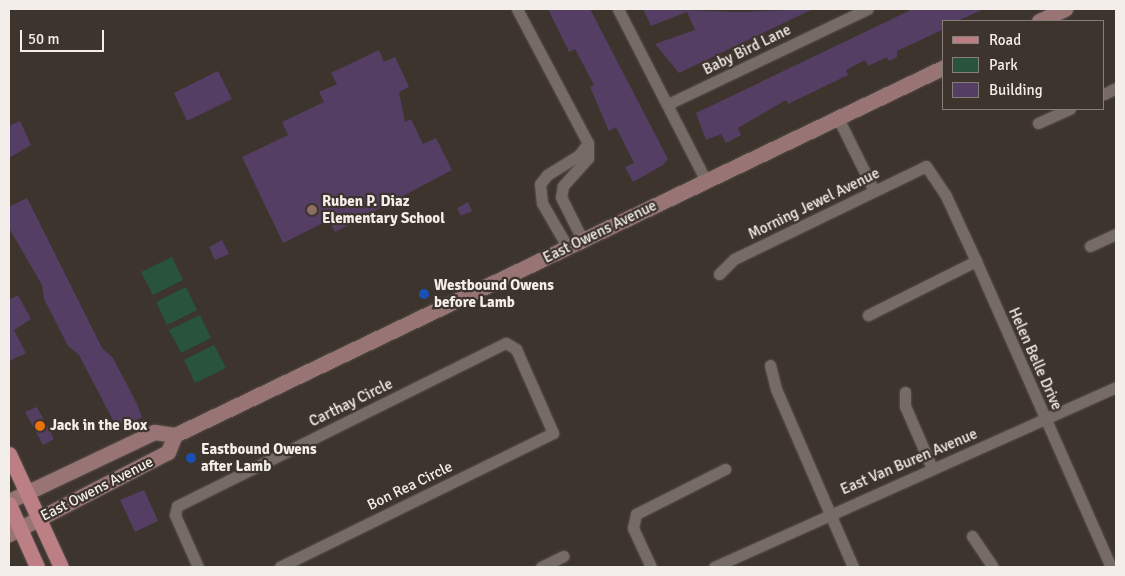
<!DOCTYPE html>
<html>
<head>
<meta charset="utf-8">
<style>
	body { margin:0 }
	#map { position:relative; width:1125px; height:576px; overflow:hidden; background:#3d342e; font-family:Signika,sans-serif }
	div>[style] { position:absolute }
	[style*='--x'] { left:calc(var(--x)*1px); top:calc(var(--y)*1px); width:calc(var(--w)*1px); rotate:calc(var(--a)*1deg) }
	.green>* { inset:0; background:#27543b }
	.building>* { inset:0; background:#553e63 }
	.roads { filter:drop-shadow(0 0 1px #5a524d) drop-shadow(0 0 1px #5a524d) }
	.street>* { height:11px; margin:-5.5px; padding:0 5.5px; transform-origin:5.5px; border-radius:5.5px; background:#766b65 }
	.secondary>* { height:15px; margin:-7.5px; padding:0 7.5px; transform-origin:7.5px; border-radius:7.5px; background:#987574 }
	.primary>* { height:15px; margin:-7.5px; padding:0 7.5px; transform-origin:7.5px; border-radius:7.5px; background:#bb7f84 }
	.dots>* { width:14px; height:14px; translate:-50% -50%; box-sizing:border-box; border:2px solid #3d342e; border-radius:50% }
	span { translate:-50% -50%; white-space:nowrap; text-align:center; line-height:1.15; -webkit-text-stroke:4.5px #3d342e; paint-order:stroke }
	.street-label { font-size:15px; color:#f4eeea }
	.poi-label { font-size:15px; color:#f4eeea; font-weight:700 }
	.left { translate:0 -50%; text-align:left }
	.frame { position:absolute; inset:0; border:10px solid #f4eeea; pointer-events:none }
	.legend { position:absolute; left:942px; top:20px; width:162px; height:90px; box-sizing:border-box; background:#3d342e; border:1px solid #867e79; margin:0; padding:6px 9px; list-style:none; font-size:15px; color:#f4eeea }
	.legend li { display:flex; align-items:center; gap:10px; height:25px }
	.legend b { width:25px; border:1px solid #867e79 }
	.scale { position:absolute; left:20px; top:30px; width:84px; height:22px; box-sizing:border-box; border:2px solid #f4eeea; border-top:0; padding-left:6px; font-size:15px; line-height:18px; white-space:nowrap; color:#f4eeea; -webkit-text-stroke:4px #3d342e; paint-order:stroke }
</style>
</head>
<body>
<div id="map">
	<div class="green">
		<div style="clip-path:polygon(172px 257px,183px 280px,153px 295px,141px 272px)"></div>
		<div style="clip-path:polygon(186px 287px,197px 310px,167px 325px,156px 302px)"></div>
		<div style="clip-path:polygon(200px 315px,211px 338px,181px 353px,169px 330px)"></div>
		<div style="clip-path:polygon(214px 345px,226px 368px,195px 383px,184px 360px)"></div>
	</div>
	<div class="building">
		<div style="clip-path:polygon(548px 9px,590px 9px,668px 159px,663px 165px,633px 182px,625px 167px,634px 163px,616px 127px,609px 131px,590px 87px,594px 85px,575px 49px,569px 52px)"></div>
		<div style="clip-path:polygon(643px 9px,742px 12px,813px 9px,679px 73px,655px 44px,695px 30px,687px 12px,651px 26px)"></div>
		<div style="clip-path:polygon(913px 9px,984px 9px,957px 21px,944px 21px,944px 29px,897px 51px,897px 57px,889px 61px,887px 57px,868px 66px,865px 60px,846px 70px,848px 75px,788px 104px,786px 100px,738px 128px,741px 135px,726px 143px,721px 134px,706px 140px,696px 113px)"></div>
		<div style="clip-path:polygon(379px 50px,384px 62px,395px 57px,409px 87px,399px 92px,405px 122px,411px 119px,423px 144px,436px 138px,452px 170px,335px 232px,329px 220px,283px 243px,242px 157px,288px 135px,282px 122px,324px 102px,319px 92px,337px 84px,331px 73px)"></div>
		<div style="clip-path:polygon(218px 71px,232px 99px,187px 121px,174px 93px)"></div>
		<div style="clip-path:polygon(20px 121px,31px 145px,9px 158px,9px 126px)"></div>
		<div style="clip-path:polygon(27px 198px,102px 348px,113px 358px,137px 404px,142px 417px,118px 430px,79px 355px,68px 346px,44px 299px,42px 285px,9px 228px,9px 207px)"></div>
		<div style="clip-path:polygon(468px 202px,472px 211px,461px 216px,457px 208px)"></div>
		<div style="clip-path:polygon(222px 240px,229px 254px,215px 260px,209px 247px)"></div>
		<div style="clip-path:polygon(18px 295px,31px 319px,14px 330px,26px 353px,9px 361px,9px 300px)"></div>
		<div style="clip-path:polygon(37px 407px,54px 439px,43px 445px,25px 412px)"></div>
		<div style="clip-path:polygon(144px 490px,158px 521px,135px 532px,120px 500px)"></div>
	</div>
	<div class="roads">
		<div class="street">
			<div style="--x:517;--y:9;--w:152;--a:62.1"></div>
			<div style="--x:588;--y:143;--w:15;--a:90"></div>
			<div style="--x:588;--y:158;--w:38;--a:132"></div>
			<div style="--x:563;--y:186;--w:11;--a:100"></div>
			<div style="--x:561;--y:197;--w:49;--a:63.4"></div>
			<div style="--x:618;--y:9;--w:193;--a:62.9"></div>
			<div style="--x:1104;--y:94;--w:13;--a:-27"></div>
			<div style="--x:668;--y:104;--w:221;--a:-25.5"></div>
			<div style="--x:838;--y:118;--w:81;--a:63.7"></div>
			<div style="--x:1038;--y:123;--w:35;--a:-24"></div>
			<div style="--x:1090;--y:246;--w:29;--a:-25"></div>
			<div style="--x:568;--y:248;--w:52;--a:-120"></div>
			<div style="--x:542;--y:203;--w:19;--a:-96"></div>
			<div style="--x:540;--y:184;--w:11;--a:-52"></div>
			<div style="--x:547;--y:175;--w:38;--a:-32"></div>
			<div style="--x:579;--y:155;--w:15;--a:-53"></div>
			<div style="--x:719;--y:274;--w:21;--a:-45"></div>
			<div style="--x:734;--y:259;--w:213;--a:-25.8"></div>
			<div style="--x:926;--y:166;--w:36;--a:56"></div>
			<div style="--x:946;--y:196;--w:72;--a:65.2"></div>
			<div style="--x:976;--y:261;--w:334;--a:66.2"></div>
			<div style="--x:868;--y:315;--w:121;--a:-26.6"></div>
			<div style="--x:770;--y:365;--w:25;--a:76"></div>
			<div style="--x:776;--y:389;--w:194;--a:66.6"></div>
			<div style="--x:905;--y:392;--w:14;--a:90"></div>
			<div style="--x:905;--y:406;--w:68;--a:66.5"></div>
			<div style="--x:972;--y:536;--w:37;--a:56"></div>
			<div style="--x:198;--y:567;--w:57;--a:-113.9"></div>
			<div style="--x:175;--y:515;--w:9;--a:-77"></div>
			<div style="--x:177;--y:506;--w:367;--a:-26.4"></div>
			<div style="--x:506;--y:343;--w:12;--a:31"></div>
			<div style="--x:516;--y:349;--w:92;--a:66.2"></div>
			<div style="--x:553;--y:433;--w:304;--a:153.9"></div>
			<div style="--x:541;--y:567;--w:25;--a:-26"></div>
			<div style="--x:651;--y:567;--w:43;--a:-114.8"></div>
			<div style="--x:633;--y:528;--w:14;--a:-78"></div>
			<div style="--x:636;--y:514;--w:100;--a:-26.8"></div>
			<div style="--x:714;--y:567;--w:440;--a:-24.1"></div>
		</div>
		<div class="secondary">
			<div style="--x:1039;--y:21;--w:29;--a:-25"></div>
			<div style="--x:9;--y:501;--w:161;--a:-25.4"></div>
			<div style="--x:154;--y:432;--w:21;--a:8"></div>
			<div style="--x:175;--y:435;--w:853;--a:-25.57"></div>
			<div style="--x:9;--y:534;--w:179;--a:-27.3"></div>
			<div style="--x:168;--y:452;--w:18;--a:-68"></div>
		</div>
		<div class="primary">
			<div style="--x:9;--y:454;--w:124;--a:65.3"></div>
			<div style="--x:9;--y:504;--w:69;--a:66"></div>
		</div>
	</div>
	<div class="dots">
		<div style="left:312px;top:210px;background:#8d6e63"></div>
		<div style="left:424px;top:294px;background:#1a4fb4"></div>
		<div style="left:40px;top:426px;background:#e8710a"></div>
		<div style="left:191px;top:458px;background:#1a4fb4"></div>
	</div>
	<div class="street-label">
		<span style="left:747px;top:50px;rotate:-26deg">Baby Bird Lane</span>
		<span style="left:814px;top:204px;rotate:-26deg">Morning Jewel Avenue</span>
		<span style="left:600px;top:232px;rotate:-26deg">East Owens Avenue</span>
		<span style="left:1035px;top:359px;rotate:66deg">Helen Belle Drive</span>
		<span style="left:351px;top:403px;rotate:-26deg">Carthay Circle</span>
		<span style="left:909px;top:462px;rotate:-23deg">East Van Buren Avenue</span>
		<span style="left:410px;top:486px;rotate:-26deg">Bon Rea Circle</span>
		<span style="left:97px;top:489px;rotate:-27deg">East Owens Avenue</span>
	</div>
	<div class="poi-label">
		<span class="left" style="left:322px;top:210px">Ruben P. Diaz<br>Elementary School</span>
		<span class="left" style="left:434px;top:294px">Westbound Owens<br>before Lamb</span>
		<span class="left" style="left:50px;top:426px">Jack in the Box</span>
		<span class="left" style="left:201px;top:458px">Eastbound Owens<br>after Lamb</span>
	</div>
	<div class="frame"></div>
	<ul class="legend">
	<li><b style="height:6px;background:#bb7f84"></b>Road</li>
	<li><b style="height:14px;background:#27543b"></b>Park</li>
	<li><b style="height:14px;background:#553e63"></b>Building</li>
	</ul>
	<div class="scale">50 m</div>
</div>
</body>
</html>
